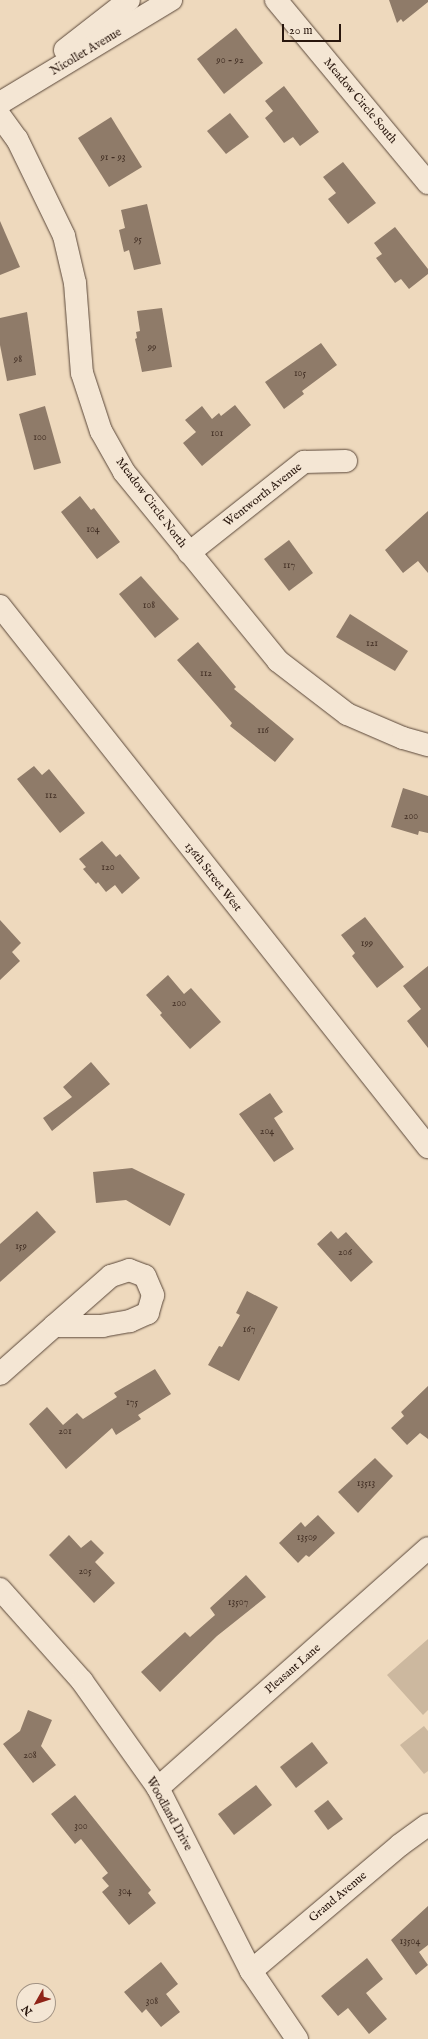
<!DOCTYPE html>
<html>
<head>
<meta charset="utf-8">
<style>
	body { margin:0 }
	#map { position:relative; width:428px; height:2039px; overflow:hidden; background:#eed9bd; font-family:"IM FELL English",serif }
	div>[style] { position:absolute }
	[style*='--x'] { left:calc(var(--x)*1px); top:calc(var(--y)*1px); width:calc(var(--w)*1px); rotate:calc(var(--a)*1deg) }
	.green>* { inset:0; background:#ccb89f }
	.building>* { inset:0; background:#8f7b69 }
	.roads { filter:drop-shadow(0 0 1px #5a4739) drop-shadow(0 0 1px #5a4739) }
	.minor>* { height:22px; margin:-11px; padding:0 11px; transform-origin:11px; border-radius:11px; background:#f4e6d4 }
	.secondary>* { height:22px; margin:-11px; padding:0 11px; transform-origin:11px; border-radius:11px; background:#f4e6d4 }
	span { translate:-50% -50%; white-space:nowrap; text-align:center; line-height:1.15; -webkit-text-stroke:3px #f4e6d4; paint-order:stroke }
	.number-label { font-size:10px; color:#422f24 }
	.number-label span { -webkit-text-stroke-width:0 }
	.street-label { font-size:12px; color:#28160d }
	.north { position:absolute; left:16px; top:1983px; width:40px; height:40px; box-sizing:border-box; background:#f4e6d4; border:1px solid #a29384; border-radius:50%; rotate:231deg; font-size:11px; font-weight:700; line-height:16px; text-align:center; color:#28160d }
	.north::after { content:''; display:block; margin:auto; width:14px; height:18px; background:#8f2418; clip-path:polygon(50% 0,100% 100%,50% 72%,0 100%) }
	.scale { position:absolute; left:282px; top:24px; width:59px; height:18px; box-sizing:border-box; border:2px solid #28160d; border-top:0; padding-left:5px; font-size:12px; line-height:14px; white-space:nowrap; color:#28160d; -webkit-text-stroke:3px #f4e6d4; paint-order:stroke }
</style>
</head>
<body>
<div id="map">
	<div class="green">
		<div style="clip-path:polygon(428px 1639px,428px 1710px,423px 1715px,387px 1675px)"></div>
		<div style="clip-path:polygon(424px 1726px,428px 1731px,428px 1771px,424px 1774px,400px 1745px)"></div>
	</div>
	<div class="building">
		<div style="clip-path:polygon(389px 0,428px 0,428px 2px,403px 22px,401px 19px,397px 23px)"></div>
		<div style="clip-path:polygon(236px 28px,263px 63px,224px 94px,197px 59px)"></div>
		<div style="clip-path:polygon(284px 86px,319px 132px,300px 146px,293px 137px,284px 143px,265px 118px,273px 111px,265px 101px)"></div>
		<div style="clip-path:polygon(230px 113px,249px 137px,226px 154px,207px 131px)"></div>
		<div style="clip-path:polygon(111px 117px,142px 167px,109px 187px,78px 138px)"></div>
		<div style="clip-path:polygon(343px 162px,376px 203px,348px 224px,328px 199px,336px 193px,323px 177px)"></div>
		<div style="clip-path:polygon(147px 204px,161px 264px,134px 270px,129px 250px,124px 252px,119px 230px,125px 228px,121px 210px)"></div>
		<div style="clip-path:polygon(0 221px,20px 267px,0 275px)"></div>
		<div style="clip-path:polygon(395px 227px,428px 269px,428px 274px,409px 289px,401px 279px,395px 283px,376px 258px,382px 254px,374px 243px)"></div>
		<div style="clip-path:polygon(162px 308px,172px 367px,142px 372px,135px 339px,137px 338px,136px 332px,140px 331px,137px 311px)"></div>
		<div style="clip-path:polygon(27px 312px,36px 375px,7px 381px,0 345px,0 318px)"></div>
		<div style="clip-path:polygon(321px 343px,337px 365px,302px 391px,304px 394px,284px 409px,265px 382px)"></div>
		<div style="clip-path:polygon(235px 405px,251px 425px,202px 466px,183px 443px,196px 432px,185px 420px,202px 406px,212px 419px,219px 413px,221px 416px)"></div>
		<div style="clip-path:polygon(45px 406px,61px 463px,34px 470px,19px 414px)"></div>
		<div style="clip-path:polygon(80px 496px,91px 510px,94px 508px,120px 542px,97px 559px,61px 512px)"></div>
		<div style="clip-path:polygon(428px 511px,428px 573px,418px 561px,403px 573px,385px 550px)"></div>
		<div style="clip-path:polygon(289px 540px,313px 573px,289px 591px,264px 559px)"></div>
		<div style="clip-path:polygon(141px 576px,179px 619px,155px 638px,119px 594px)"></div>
		<div style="clip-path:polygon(350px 614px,408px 651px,395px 671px,336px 637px)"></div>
		<div style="clip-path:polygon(198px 642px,236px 687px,234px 689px,294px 739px,275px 762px,230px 726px,232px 723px,177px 660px)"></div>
		<div style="clip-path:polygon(34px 766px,42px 775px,49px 769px,85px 813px,60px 833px,17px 779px)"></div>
		<div style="clip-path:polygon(403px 788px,428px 796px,428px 833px,419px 831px,418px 835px,391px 827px)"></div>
		<div style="clip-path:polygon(102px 841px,116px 857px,120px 854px,140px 878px,122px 894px,115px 885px,106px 892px,98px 882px,96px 884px,83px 869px,86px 867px,79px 859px)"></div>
		<div style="clip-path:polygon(365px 917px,404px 967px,377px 988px,352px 956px,355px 953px,341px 935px)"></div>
		<div style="clip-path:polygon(0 920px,21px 943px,12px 952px,20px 961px,0 980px)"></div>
		<div style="clip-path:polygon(428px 966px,428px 1048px,407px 1021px,421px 1009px,403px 986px)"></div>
		<div style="clip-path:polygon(168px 975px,184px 994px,191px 988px,221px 1022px,190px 1049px,160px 1015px,162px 1013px,146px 995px)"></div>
		<div style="clip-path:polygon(91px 1062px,110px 1084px,52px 1131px,43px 1118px,72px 1097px,63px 1087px)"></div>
		<div style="clip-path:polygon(270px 1093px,283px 1112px,274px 1118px,294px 1149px,274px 1162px,239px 1114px)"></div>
		<div style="clip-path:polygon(132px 1168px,185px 1194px,170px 1226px,126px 1200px,96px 1203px,93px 1172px)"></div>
		<div style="clip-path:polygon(37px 1211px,56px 1232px,0 1282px,0 1244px)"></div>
		<div style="clip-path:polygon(331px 1231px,338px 1239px,346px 1232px,373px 1262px,351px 1282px,317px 1244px)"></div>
		<div style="clip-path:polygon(247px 1291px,278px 1307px,239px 1381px,208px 1365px,219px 1346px,222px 1347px,240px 1315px,236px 1313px)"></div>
		<div style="clip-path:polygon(155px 1369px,171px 1394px,138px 1415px,141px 1419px,116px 1435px,112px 1428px,66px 1469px,29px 1424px,47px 1407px,63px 1425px,77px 1413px,83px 1419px,117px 1397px,114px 1393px)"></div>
		<div style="clip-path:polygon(428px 1386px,428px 1439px,420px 1433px,407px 1445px,391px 1428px,404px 1416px,401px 1412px)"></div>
		<div style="clip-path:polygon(375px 1458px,393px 1476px,358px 1513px,338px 1492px)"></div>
		<div style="clip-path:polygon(318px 1515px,335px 1533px,309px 1557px,306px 1555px,298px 1563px,279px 1543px,301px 1522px,305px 1527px)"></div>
		<div style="clip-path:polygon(69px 1535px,81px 1548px,91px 1540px,104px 1553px,95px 1562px,115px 1583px,94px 1603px,49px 1555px)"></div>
		<div style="clip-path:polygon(246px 1575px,266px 1597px,217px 1636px,160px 1692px,141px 1672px,185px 1632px,190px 1637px,215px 1615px,210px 1608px)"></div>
		<div style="clip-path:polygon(28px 1710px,52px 1720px,41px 1746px,56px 1765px,33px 1783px,3px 1744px,20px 1731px)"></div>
		<div style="clip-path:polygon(312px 1742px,328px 1763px,296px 1788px,280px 1767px)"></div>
		<div style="clip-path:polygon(256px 1785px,272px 1805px,234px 1835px,218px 1814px)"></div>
		<div style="clip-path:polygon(75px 1795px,151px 1890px,148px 1893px,156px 1903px,129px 1925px,102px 1892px,109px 1886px,102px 1878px,108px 1873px,81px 1839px,75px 1844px,51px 1814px)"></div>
		<div style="clip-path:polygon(328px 1800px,343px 1819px,328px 1830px,314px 1811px)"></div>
		<div style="clip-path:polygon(428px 1906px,428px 1945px,419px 1952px,428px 1965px,416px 1975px,391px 1940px)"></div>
		<div style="clip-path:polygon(367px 1958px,383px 1979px,366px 1993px,387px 2019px,369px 2034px,348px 2008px,338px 2016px,321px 1996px)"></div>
		<div style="clip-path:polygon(161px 1962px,178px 1984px,166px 1994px,180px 2012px,161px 2027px,146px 2009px,142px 2013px,124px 1992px)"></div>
	</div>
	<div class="roads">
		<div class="minor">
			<div style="--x:276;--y:0;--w:238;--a:50.3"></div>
			<div style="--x:0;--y:116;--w:29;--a:54"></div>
			<div style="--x:17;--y:139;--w:108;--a:64.1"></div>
			<div style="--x:64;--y:236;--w:48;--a:76.8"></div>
			<div style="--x:75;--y:283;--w:90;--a:85.6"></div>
			<div style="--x:82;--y:373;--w:61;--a:71.9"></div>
			<div style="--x:101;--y:431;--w:47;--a:60.7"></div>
			<div style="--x:124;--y:472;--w:244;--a:50.8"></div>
			<div style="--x:278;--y:661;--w:87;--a:37.5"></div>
			<div style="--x:347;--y:714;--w:61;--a:23.2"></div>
			<div style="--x:403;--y:738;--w:26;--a:16"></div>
			<div style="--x:189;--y:553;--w:147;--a:-38.4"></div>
			<div style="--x:304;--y:462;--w:42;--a:-1.4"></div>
			<div style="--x:0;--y:606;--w:690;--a:51.65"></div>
			<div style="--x:0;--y:1374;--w:72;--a:-41.6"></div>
			<div style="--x:54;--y:1326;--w:76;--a:-41.3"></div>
			<div style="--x:111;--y:1276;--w:19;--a:-18"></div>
			<div style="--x:129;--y:1270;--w:17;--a:21"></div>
			<div style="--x:145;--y:1276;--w:21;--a:67"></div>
			<div style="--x:153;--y:1295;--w:19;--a:106"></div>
			<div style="--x:148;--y:1313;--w:20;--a:156"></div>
			<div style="--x:130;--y:1321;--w:27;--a:170"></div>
			<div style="--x:103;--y:1326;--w:49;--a:180"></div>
			<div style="--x:0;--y:1589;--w:123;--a:48.3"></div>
			<div style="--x:82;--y:1681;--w:131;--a:54.6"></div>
			<div style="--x:158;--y:1788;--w:205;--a:63.1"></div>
			<div style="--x:251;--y:1971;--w:82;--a:55.9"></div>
			<div style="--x:158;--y:1788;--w:361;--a:-41.6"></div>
			<div style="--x:251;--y:1971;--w:195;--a:-40.2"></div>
			<div style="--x:400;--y:1845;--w:34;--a:-36"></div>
		</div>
		<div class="secondary">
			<div style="--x:65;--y:50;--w:81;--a:-38"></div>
			<div style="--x:0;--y:103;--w:200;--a:-31.1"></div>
		</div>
	</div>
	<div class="number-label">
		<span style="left:230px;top:61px">90 - 92</span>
		<span style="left:113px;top:158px">91 - 93</span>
		<span style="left:138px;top:240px">95</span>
		<span style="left:152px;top:348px">99</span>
		<span style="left:18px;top:360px">98</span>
		<span style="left:300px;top:374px">105</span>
		<span style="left:217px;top:434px">101</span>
		<span style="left:40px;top:438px">100</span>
		<span style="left:93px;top:530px">104</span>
		<span style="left:289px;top:566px">117</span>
		<span style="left:149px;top:606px">108</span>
		<span style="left:372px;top:644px">121</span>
		<span style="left:206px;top:674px">112</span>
		<span style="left:263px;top:731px">116</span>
		<span style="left:51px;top:796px">112</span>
		<span style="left:411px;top:817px">200</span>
		<span style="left:108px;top:868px">120</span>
		<span style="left:367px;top:944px">199</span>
		<span style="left:179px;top:1004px">200</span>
		<span style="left:267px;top:1132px">204</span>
		<span style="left:21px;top:1247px">159</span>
		<span style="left:345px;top:1253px">206</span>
		<span style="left:249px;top:1330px">167</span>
		<span style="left:132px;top:1403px">175</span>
		<span style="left:65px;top:1432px">201</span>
		<span style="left:366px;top:1484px">13513</span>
		<span style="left:307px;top:1538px">13509</span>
		<span style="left:85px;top:1572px">205</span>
		<span style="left:238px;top:1603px">13507</span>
		<span style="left:30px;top:1756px">208</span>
		<span style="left:81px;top:1827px">300</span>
		<span style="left:125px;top:1892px">304</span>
		<span style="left:410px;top:1942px">13504</span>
		<span style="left:152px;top:2002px">308</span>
	</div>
	<div class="street-label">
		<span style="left:86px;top:52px;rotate:-31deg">Nicollet Avenue</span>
		<span style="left:360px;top:101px;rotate:50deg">Meadow Circle South</span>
		<span style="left:263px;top:495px;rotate:-38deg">Wentworth Avenue</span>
		<span style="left:151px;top:503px;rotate:53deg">Meadow Circle North</span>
		<span style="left:213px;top:877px;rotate:52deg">136th Street West</span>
		<span style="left:293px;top:1669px;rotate:-41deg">Pleasant Lane</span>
		<span style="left:169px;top:1814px;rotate:61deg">Woodland Drive</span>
		<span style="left:338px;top:1897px;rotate:-40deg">Grand Avenue</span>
	</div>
	<div class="north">N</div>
	<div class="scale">20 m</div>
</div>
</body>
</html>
